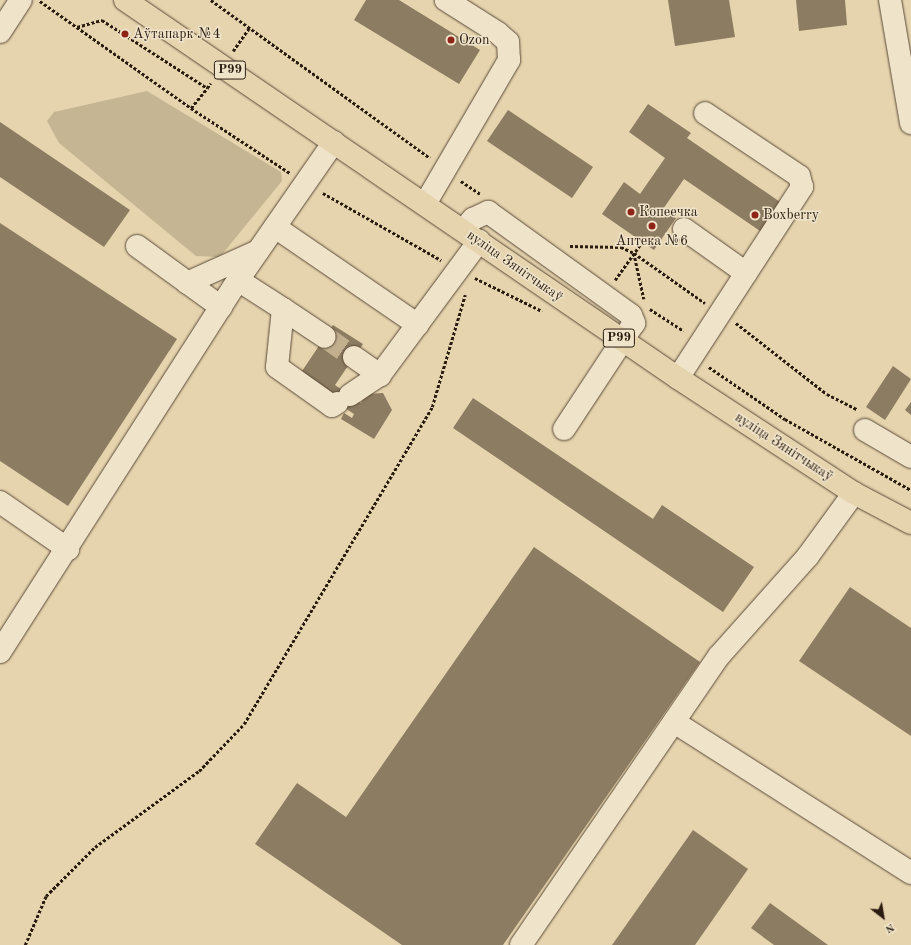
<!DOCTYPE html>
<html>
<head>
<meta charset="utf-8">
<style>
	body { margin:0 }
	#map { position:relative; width:911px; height:945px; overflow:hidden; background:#e6d4ae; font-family:"Old Standard TT",serif }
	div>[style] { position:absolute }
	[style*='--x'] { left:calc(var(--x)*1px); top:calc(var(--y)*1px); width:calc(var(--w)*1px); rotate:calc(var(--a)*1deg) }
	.green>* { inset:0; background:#c6b593 }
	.building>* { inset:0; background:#8c7c62 }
	.minor-tunnel>* { height:22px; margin-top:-11px; transform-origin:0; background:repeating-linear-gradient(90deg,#c1af8e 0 22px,transparent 0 33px) }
	.path>* { height:2.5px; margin-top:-1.25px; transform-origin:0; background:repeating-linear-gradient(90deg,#2b1c10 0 3px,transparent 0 5px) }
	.roads { filter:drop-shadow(0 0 1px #5a4a38) drop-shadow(0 0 1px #5a4a38) }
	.minor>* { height:22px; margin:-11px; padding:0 11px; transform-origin:11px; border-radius:11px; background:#efe3ca }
	.major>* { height:22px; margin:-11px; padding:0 11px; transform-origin:11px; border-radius:11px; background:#e6d4ae }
	.dots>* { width:11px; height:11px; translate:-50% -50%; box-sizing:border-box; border:2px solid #efe3ca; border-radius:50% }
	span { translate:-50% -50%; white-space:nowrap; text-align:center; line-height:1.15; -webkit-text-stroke:3px #efe3ca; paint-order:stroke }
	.shield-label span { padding:1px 3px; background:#efe3ca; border:1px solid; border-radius:3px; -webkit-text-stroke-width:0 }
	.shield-label { font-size:13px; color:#2b1c10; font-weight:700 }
	.poi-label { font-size:14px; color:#2b1c10 }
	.left { translate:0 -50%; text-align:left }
	.street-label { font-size:14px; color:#2b1c10 }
	.north { position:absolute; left:863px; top:897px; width:40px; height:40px; -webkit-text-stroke:3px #efe3ca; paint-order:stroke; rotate:149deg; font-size:11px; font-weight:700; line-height:16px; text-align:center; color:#2b1c10 }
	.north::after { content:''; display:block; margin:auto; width:14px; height:18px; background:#2b1c10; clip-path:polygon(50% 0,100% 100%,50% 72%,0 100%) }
</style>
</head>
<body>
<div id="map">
	<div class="green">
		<div style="clip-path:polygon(147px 91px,281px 172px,282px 181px,220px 257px,196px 256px,59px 143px,47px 121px,54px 112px)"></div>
	</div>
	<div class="building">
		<div style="clip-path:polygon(366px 0,399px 0,480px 50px,459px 84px,354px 20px)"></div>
		<div style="clip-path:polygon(668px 0,729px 0,735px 37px,675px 46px)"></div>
		<div style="clip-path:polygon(796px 0,845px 0,847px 25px,799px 31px)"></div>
		<div style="clip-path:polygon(648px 104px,691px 133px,687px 138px,783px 204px,763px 233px,684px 179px,663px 209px,676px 218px,654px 250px,602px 214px,624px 182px,640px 194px,665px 158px,629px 132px)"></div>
		<div style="clip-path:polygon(508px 110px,593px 167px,572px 198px,487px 141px)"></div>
		<div style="clip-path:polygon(0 122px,130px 210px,104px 247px,0 177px)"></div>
		<div style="clip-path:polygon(0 223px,177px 339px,68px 506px,0 461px)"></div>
		<div style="clip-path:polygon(333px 325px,363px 344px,335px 385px,361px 403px,367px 394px,383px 393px,392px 410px,374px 439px,341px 419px,344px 413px,352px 418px,354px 414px,298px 377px)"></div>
		<div style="clip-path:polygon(893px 366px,911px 379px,885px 420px,866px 407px)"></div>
		<div style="clip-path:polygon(473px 398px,653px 519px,662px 505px,754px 567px,723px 612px,453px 428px)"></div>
		<div style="clip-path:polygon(911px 402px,911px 415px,905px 410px)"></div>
		<div style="clip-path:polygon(534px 547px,700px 662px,503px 945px,402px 945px,255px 844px,297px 783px,346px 817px)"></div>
		<div style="clip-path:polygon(850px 587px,911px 628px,911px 736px,799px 661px)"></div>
		<div style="clip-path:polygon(693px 830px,748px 869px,695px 945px,612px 945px)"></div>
		<div style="clip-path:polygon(770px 903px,828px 945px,774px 945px,751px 928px)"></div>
	</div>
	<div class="minor-tunnel">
		<div style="--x:325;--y:337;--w:35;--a:35"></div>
	</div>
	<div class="path">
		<div style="--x:211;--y:0;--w:270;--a:35.8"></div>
		<div style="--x:40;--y:1;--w:185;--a:35.3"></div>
		<div style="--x:191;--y:108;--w:118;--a:33.3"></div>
		<div style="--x:77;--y:27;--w:26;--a:-16"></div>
		<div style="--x:102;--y:20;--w:125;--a:32.9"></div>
		<div style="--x:207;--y:88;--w:6;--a:-51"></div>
		<div style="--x:233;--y:51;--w:29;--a:-55"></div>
		<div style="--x:191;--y:108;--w:26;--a:-51"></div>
		<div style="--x:461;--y:181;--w:23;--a:34"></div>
		<div style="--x:323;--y:193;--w:136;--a:29.6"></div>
		<div style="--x:570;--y:246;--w:51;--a:1.1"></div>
		<div style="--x:621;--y:247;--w:14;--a:25"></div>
		<div style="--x:634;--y:253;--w:47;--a:77.7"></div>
		<div style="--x:634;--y:253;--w:87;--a:35.2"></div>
		<div style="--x:475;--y:278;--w:75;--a:26.2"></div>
		<div style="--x:615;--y:280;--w:47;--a:-54.6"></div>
		<div style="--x:650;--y:309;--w:40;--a:32.9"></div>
		<div style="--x:736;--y:323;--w:115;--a:38"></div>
		<div style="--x:827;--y:394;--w:34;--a:27"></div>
		<div style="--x:709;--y:367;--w:92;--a:34.4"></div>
		<div style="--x:785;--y:419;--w:145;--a:29.4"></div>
		<div style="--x:25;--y:945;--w:53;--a:-66.8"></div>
		<div style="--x:46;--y:896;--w:69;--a:-45"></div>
		<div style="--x:95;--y:847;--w:129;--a:-36.2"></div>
		<div style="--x:199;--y:771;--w:65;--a:-46.2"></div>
		<div style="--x:244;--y:724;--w:369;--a:-59.3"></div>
		<div style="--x:432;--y:407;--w:117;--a:-73.6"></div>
	</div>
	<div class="roads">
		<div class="minor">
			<div style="--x:890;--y:0;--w:125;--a:80.3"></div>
			<div style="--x:0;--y:32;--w:38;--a:-57"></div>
			<div style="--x:425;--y:204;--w:167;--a:-59.7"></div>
			<div style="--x:509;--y:60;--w:18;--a:-93"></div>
			<div style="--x:508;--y:42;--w:13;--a:-138"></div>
			<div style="--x:498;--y:33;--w:62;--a:-147.6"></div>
			<div style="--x:275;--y:227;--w:173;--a:34.4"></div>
			<div style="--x:684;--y:229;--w:76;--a:35.4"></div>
			<div style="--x:463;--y:230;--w:15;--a:-48"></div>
			<div style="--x:473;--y:219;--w:17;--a:-25"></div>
			<div style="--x:488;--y:212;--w:176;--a:35.8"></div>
			<div style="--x:631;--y:315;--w:9;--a:69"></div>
			<div style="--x:634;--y:323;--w:127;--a:123.4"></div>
			<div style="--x:137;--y:246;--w:104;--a:36"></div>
			<div style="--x:238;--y:280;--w:54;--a:32.8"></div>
			<div style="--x:283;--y:309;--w:58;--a:95.9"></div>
			<div style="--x:277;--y:367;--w:67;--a:35.3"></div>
			<div style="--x:332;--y:406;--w:6;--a:-31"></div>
			<div style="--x:187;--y:283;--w:78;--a:-24.3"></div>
			<div style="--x:283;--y:309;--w:50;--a:33.7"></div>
			<div style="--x:354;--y:357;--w:32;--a:35"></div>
			<div style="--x:678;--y:378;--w:228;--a:-57"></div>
			<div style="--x:802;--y:187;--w:11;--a:-105"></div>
			<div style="--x:799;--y:176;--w:113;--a:-146.2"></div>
			<div style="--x:350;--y:395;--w:36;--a:-34"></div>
			<div style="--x:380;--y:375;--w:167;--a:-53.5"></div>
			<div style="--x:865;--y:430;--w:53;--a:30.4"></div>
			<div style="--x:0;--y:502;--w:83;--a:34.7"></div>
			<div style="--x:0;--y:652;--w:442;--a:-57.4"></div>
			<div style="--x:238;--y:280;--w:168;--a:-55.2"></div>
			<div style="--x:674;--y:722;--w:281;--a:32.5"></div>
			<div style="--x:521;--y:945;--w:350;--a:-55.6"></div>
			<div style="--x:719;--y:656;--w:134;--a:-48.3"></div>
			<div style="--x:808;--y:556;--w:78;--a:-53.9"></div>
		</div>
		<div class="major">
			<div style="--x:125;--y:0;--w:670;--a:34.35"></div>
			<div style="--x:678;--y:378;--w:210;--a:33.2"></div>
			<div style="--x:854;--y:493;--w:64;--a:27.8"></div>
		</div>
	</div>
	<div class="dots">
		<div style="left:125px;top:34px;background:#8f2418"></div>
		<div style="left:451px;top:40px;background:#8f2418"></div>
		<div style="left:631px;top:212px;background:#8f2418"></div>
		<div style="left:755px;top:215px;background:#8f2418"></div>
		<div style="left:652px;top:226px;background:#8f2418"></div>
	</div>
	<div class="shield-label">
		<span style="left:230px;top:70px">Р99</span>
		<span style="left:619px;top:338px">Р99</span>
	</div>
	<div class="poi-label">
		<span class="left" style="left:133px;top:34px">Аўтапарк №4</span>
		<span class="left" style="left:459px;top:40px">Ozon</span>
		<span class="left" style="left:639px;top:212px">Копеечка</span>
		<span class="left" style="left:763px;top:215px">Boxberry</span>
		<span style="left:652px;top:241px">Аптека №6</span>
	</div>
	<div class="street-label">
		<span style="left:515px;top:266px;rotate:35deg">вуліца Зянітчыкаў</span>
		<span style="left:784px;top:447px;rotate:33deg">вуліца Зянітчыкаў</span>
	</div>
	<div class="north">N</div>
</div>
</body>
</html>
